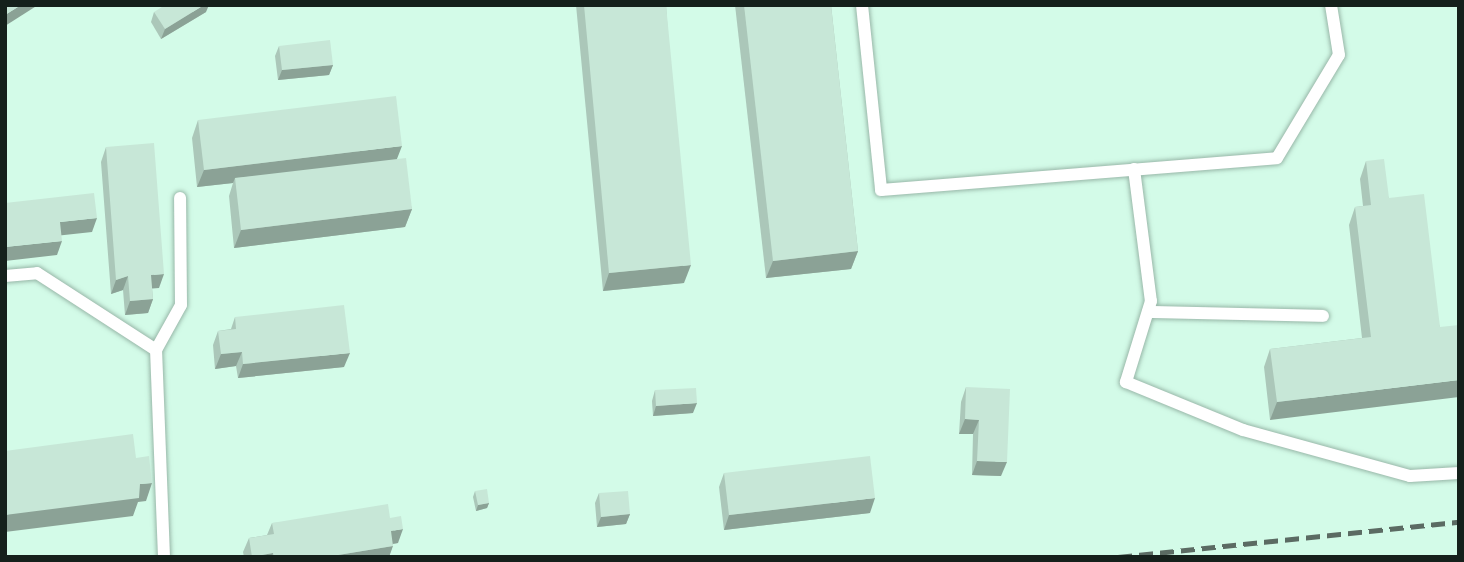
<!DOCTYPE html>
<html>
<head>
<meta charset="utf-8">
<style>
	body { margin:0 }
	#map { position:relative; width:1464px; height:562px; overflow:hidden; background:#e5fff2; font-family:"PT Serif",serif }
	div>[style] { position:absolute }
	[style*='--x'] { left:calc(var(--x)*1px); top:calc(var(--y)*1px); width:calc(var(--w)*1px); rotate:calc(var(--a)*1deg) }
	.built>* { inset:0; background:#d3fbe8 }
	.roads { filter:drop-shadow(0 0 2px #98b7a8) drop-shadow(0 0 2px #98b7a8) }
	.lane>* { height:12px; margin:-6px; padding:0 6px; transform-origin:6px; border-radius:6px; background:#fff }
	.rail>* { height:5px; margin-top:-2.5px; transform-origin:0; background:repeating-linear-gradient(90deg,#5b6b63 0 14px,transparent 0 21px) }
	.wall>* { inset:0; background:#abc7b9 }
	.shaded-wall>* { inset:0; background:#8ba296 }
	.building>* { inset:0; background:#c7e7d7 }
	span { translate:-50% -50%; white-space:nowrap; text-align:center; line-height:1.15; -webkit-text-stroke:5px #fff; paint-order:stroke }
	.frame { position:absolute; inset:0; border:7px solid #15201b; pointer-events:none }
</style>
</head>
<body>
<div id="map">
	<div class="built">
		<div style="clip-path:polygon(5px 5px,1459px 5px,1459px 557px,5px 557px)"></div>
	</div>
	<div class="roads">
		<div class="lane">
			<div style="--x:862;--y:5;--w:186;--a:84.1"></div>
			<div style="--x:881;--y:190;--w:397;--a:-4.6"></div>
			<div style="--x:1277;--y:158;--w:120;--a:-59"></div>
			<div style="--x:1339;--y:55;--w:51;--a:-99.1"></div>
			<div style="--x:1134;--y:169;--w:133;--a:82.7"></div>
			<div style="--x:1151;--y:301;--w:85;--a:107.2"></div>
			<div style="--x:1126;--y:382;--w:126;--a:22.3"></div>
			<div style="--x:1243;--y:430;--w:173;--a:15.4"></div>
			<div style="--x:1410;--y:476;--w:49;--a:-3.5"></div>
			<div style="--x:5;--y:276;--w:32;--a:-5"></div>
			<div style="--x:37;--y:273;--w:142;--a:32.9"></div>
			<div style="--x:1148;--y:312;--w:175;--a:1.3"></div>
			<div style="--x:164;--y:557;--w:207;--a:-92.2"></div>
			<div style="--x:156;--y:350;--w:51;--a:-60.9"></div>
			<div style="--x:181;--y:305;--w:107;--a:-90.5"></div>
		</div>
	</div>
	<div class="rail">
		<div style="--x:1118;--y:557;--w:343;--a:-5.9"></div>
	</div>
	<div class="wall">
		<div style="clip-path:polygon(576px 5px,666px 5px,684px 283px,603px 291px)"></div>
		<div style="clip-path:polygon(735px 5px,831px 5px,858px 251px,851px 269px,766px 278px)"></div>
		<div style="clip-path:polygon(154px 12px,206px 12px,161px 39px,151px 22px)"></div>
		<div style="clip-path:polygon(279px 46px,333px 65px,329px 75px,278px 80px,275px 56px)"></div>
		<div style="clip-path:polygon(198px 120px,397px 159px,412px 209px,405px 227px,234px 248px,229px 196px,233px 183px,197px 187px,192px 138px)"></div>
		<div style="clip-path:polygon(106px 147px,159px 288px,152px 288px,153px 299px,148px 313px,125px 315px,123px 290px,111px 294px,101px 162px)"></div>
		<div style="clip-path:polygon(1366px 161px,1389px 198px,1440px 327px,1270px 420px,1264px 367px,1270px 349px,1362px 338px,1349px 225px,1355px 207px,1363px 206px,1360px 179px)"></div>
		<div style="clip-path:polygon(235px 317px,344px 367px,238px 378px,236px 366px,215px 369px,213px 345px,218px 331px,231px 329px)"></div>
		<div style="clip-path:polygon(966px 387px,1001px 476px,972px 475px,973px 434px,959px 434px,961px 402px)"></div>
		<div style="clip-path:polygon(655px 390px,693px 413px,653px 416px,652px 401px)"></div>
		<div style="clip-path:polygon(724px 473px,870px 513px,724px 530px,719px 487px)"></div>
		<div style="clip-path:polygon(475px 491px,489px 503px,487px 508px,476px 511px,473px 497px)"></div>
		<div style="clip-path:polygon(599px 493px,630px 514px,626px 524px,597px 527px,595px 503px)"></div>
		<div style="clip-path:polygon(390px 518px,398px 543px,393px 544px,389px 557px,244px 557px,243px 552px,249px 538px,267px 535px,272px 523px)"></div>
	</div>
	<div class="shaded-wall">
		<div style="clip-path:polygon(21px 5px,38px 5px,5px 26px,5px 15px)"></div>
		<div style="clip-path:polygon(204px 5px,209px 5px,206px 12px,161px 39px,165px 29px)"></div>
		<div style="clip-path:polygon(333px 65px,329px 75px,278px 80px,282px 70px)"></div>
		<div style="clip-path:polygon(402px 146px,395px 164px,235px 178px,233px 183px,197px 187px,204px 170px)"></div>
		<div style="clip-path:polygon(412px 209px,405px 227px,234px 248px,241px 230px)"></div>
		<div style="clip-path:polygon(97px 218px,92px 232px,55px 236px,60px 222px)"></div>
		<div style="clip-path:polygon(62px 241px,57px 255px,5px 261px,5px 247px)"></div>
		<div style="clip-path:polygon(858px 251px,851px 269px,766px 278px,773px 261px)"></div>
		<div style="clip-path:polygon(691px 265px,684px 283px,603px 291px,609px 273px)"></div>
		<div style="clip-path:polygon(164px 274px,159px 288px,146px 289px,151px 275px)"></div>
		<div style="clip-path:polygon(128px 276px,123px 290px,111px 294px,116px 280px)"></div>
		<div style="clip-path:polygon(153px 299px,148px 313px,125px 315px,130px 301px)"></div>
		<div style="clip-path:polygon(242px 352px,236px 366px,215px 369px,221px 354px)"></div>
		<div style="clip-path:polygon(350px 353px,344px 367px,238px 378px,243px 364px)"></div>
		<div style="clip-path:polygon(1459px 380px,1459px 397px,1270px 420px,1277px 402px)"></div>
		<div style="clip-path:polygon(697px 403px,693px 413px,653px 416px,656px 406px)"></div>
		<div style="clip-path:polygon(965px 419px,979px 420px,973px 434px,959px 434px)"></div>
		<div style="clip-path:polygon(977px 461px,1007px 462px,1001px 476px,972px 475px)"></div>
		<div style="clip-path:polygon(152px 483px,146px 501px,138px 502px,133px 516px,5px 532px,5px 515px,140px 484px)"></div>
		<div style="clip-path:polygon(875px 498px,870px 513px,724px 530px,729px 515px)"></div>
		<div style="clip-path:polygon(489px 503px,487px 508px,476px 511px,478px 505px)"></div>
		<div style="clip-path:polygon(630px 514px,626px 524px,597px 527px,601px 517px)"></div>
		<div style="clip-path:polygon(403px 529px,398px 543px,385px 545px,391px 531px)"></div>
		<div style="clip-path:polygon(393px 546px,389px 557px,326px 557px)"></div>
		<div style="clip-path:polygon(273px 553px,272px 557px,252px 557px)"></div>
	</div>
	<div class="building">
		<div style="clip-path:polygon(5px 5px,21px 5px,5px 15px)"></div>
		<div style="clip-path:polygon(165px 5px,204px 5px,165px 29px,154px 12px)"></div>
		<div style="clip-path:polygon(584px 5px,666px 5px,691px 265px,609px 273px)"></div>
		<div style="clip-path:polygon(744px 5px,831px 5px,858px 251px,773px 261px)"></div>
		<div style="clip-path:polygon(330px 40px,333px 65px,282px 70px,279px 46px)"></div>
		<div style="clip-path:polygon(396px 96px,402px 146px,204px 170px,198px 120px)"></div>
		<div style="clip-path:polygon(154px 143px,164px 274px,151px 275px,153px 299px,130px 301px,128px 276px,116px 280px,106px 147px)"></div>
		<div style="clip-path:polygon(406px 158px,412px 209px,241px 230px,235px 178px)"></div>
		<div style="clip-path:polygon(1384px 159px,1389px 198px,1424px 194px,1440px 327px,1459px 325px,1459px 380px,1277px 402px,1270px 349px,1371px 337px,1355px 207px,1371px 205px,1366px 161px)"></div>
		<div style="clip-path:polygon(94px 193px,97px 218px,60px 222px,62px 241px,5px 247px,5px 203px)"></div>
		<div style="clip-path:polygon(344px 305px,350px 353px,243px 364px,242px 352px,221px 354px,218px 331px,236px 329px,235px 317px)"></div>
		<div style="clip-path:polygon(966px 387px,1010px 389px,1007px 462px,977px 461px,979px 420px,965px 419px)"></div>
		<div style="clip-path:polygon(696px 388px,697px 403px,656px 406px,655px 390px)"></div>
		<div style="clip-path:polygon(133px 434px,136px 458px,149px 456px,152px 483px,140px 484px,139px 498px,5px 515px,5px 451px)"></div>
		<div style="clip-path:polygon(870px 456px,875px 498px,729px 515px,724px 473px)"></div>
		<div style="clip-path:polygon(487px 489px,489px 503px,478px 505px,475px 491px)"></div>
		<div style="clip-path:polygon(628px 491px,630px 514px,601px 517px,599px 493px)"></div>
		<div style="clip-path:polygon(388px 504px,390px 518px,401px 516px,403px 529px,391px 531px,393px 546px,326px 557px,274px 557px,273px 553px,252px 557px,249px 538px,274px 534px,272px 523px)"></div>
	</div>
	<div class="frame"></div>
</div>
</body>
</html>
